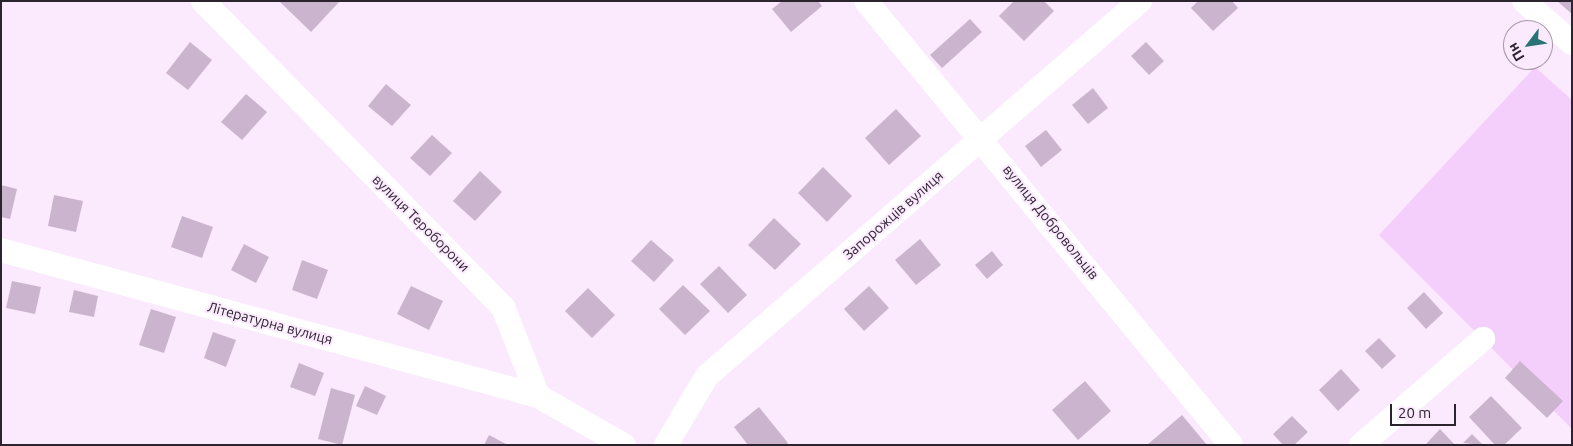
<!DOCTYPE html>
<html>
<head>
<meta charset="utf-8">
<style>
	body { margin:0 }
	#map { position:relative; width:1573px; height:446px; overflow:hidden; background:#fbe9fe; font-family:Ubuntu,sans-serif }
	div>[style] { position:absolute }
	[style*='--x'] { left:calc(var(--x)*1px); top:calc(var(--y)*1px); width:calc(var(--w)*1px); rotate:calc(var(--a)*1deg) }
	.green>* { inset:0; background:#f5cffb }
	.building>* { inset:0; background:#cbb5ce }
	.street>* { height:24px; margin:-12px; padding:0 12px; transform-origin:12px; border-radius:12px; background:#fff }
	span { translate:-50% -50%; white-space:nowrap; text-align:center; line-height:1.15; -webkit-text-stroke:4px #fbe9fe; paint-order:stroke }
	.street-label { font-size:14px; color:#2b232d }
	.frame { position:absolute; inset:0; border:2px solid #2b232d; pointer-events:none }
	.north { position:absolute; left:1503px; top:20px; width:50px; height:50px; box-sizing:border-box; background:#fbe9fe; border:1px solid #a89aaa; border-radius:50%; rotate:239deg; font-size:14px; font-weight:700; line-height:20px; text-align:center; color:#2b232d }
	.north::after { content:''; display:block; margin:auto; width:18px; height:22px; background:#297373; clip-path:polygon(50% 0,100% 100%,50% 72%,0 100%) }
	.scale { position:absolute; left:1390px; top:404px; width:66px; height:22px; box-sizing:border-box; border:2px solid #2b232d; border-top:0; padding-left:6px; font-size:15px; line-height:18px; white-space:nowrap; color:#2b232d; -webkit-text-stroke:4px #fbe9fe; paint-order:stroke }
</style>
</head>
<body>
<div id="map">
	<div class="green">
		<div style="clip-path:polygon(1535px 67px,1572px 100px,1572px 429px,1379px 235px)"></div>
	</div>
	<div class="building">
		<div style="clip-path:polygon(279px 1px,340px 1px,311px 32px)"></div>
		<div style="clip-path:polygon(782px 1px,818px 1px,822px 6px,791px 32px,772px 9px)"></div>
		<div style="clip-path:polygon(1014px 1px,1044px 1px,1054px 11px,1024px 41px,999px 16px)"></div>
		<div style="clip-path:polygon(1198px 1px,1232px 1px,1238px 8px,1213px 31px,1191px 8px)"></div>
		<div style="clip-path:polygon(1557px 1px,1572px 1px,1572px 14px)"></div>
		<div style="clip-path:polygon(970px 19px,982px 32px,942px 68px,930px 55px)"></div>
		<div style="clip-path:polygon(190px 42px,212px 60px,188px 90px,166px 73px)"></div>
		<div style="clip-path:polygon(1146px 42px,1164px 61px,1149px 75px,1131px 56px)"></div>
		<div style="clip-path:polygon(386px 84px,411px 105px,392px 126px,368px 106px)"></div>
		<div style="clip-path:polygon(1093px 88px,1108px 108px,1088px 124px,1072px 105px)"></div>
		<div style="clip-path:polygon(246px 94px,267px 112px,242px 140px,221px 122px)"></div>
		<div style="clip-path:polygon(896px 109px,921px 136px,889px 165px,865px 138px)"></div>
		<div style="clip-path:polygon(1046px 130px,1062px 150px,1041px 167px,1025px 146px)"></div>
		<div style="clip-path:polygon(432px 135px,452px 153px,430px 176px,410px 158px)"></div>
		<div style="clip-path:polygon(823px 167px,852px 196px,827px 222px,798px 193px)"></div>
		<div style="clip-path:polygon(480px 171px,502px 192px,475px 221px,453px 201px)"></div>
		<div style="clip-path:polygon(1px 185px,17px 189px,10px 219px,1px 217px)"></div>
		<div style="clip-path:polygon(54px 195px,83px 201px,76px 232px,48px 226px)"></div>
		<div style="clip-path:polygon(182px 216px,213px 227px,202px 258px,171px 247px)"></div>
		<div style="clip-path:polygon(774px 218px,801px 244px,775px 270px,748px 245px)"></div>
		<div style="clip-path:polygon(920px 239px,941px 265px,916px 285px,895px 260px)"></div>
		<div style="clip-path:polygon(651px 240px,674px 260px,654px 282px,631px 261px)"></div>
		<div style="clip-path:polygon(244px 244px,269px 257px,256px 283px,231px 270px)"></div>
		<div style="clip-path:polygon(992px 251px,1003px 265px,987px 279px,975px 265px)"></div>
		<div style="clip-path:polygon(302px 260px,328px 270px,317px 299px,292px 290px)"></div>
		<div style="clip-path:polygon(719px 266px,747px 295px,728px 313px,700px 284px)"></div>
		<div style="clip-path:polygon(12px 281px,41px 287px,35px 314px,6px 308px)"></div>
		<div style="clip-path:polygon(683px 285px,710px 311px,685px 335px,659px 309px)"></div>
		<div style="clip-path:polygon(411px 286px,443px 301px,429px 330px,397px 314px)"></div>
		<div style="clip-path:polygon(869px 286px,889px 308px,864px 331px,844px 309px)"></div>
		<div style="clip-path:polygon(588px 288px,615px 315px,592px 338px,565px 311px)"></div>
		<div style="clip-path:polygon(74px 290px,98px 296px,94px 317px,69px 312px)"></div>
		<div style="clip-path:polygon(1424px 292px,1443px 313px,1426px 329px,1407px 308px)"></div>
		<div style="clip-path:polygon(151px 309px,176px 317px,164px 353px,139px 345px)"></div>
		<div style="clip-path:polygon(213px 332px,236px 340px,226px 367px,204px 358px)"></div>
		<div style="clip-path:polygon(1379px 338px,1396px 356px,1382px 369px,1365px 351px)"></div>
		<div style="clip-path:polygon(1520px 361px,1563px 401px,1547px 418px,1505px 378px)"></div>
		<div style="clip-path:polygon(299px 363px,324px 373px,315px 396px,290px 387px)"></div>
		<div style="clip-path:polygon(1341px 369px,1360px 390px,1338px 411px,1319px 390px)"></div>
		<div style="clip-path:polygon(1085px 381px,1111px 411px,1078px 440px,1052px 410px)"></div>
		<div style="clip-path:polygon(365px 386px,386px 396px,377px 415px,356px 406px)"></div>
		<div style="clip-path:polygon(331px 388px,355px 395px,342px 445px,318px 439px)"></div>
		<div style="clip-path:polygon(1491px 396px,1522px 428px,1504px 445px,1495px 445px,1469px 417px)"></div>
		<div style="clip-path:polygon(759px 407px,788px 443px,786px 445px,748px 445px,734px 427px)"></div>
		<div style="clip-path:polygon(1182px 415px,1207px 445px,1147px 445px)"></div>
		<div style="clip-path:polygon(1292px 416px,1308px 432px,1294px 445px,1283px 445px,1273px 434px)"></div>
		<div style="clip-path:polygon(1440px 429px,1455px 445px,1426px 444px)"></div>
		<div style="clip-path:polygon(1472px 434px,1483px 445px,1463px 443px)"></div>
		<div style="clip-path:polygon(489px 435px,508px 445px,484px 445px)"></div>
	</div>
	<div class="street">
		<div style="--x:203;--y:1;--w:429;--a:45.6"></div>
		<div style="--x:503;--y:307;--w:96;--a:68.5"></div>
		<div style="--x:538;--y:396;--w:99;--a:29.7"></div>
		<div style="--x:866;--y:1;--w:575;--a:50.58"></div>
		<div style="--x:1524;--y:1;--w:64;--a:41.2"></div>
		<div style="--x:1;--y:250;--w:556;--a:15.21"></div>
		<div style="--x:666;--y:445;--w:80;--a:-59.3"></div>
		<div style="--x:707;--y:376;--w:573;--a:-40.89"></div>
		<div style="--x:1361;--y:445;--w:162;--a:-41"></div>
	</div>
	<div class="street-label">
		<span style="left:893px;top:215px;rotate:-41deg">Запорожців вулиця</span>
		<span style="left:1051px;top:222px;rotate:51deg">вулиця Добровольців</span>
		<span style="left:421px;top:223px;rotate:45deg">вулиця Тероборони</span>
		<span style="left:270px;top:323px;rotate:15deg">Літературна вулиця</span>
	</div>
	<div class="frame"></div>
	<div class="north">Пн</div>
	<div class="scale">20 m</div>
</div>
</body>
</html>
